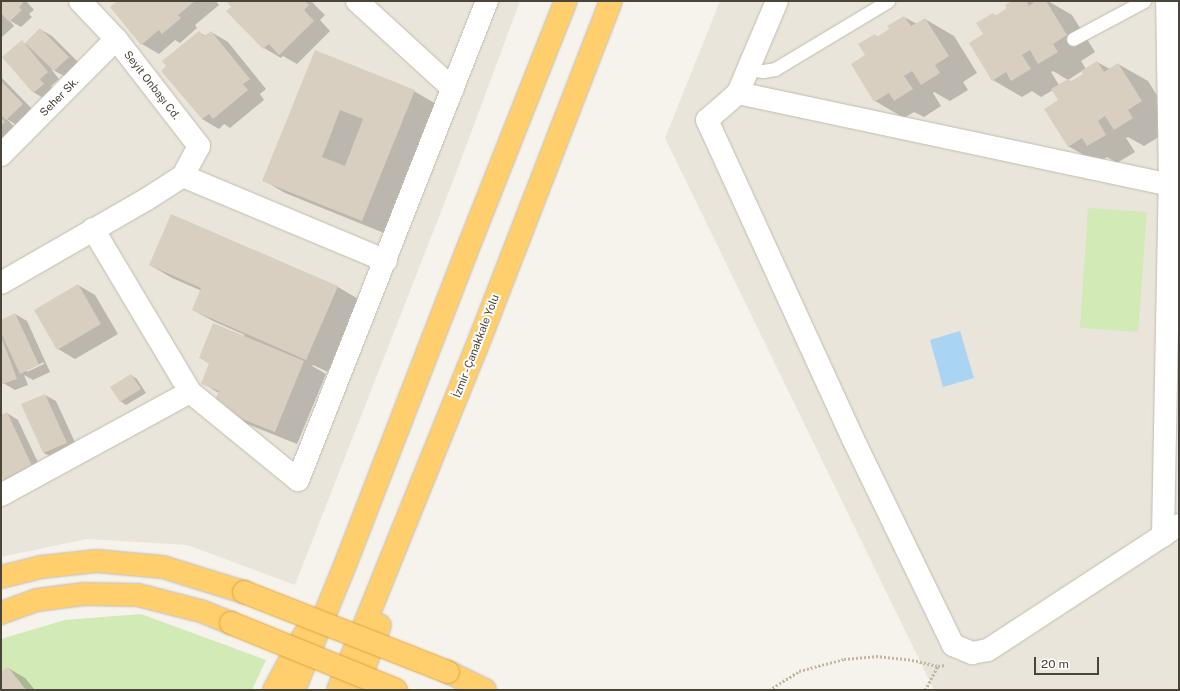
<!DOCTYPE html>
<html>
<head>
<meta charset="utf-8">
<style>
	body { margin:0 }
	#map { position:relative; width:1180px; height:691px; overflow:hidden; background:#f6f3ec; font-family:"Public Sans",sans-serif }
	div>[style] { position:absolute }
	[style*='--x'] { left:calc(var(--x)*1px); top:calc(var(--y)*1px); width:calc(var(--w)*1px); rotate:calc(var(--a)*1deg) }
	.residential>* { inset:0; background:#eae5da }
	.green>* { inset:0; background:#d2eab5 }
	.water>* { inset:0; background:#a9d4f2 }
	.shadow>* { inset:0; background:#0003 }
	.building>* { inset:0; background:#d8cfc1 }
	.path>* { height:2.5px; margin-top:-1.25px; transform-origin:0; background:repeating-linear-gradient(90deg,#c4b79f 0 2px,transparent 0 4px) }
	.roads { filter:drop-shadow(0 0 1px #c2bbae) drop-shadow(0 0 1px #c2bbae) }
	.lane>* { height:13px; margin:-6.5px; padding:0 6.5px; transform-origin:6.5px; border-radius:6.5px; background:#fff }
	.street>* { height:22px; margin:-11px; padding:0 11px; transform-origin:11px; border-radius:11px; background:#fff }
	.highway>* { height:22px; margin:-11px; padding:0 11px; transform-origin:11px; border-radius:11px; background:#ffcf6e }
	.bridges { filter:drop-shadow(0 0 1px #e0a43c) drop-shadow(0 0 1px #e0a43c) }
	.highway-bridge>* { height:22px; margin:-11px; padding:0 11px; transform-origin:11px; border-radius:11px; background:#ffcf6e }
	span { translate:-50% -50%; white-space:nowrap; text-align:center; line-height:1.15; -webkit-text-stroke:4px #fff; paint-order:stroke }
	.street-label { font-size:11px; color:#4b4439 }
	.frame { position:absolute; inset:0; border:2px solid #4b4439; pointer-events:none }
	.scale { position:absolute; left:1034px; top:657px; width:65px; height:18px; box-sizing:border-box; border:2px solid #4b4439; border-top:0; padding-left:5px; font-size:12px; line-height:14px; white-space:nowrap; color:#4b4439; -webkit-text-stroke:3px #fff; paint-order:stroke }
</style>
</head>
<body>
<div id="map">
	<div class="residential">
		<div style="clip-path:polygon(1px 1px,520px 1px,455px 176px,295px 585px,187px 545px,87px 539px,1px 557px)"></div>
		<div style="clip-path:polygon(720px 1px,1179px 1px,1179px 690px,934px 690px,665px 138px)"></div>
	</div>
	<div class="green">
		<div style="clip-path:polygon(1088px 208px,1147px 212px,1138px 332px,1080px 328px)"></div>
		<div style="clip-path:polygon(141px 614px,266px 660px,252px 690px,1px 690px,1px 640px,4px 638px,65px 620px)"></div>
	</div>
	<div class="water">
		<div style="clip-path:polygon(960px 331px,974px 378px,943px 387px,930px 340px)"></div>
	</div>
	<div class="shadow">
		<div style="clip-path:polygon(1px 1px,26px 1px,34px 10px,29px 14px,32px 17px,21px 27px,9px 20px,14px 26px,1px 38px)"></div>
		<div style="clip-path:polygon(118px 1px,216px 1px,219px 5px,195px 25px,197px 28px,180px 43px,175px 40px,159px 54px,142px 44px)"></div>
		<div style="clip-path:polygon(227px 1px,311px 1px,325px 15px,320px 20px,330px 31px,297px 64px,283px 56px,281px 58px,264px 48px)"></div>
		<div style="clip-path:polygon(evenodd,1014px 1px,1032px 1px,1035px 3px,1038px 1px,1048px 1px,1072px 15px,1095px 52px,1081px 61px,1086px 69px,1097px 62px,1110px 69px,1118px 64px,1148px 81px,1171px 118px,1157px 127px,1162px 135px,1144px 146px,1128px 137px,1126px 138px,1135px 152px,1117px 163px,1107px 157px,1098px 163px,1068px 146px,1060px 100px,1053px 90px,1041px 97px,1032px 91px,1022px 97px,993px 80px,970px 43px,984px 34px,993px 14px,996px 16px,1009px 8px,1014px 1px,1053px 71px,1068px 80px,1059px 85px,1051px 72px,1053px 71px,1014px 1px,1082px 71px,1084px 74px,1072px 82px,1068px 80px,1082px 71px)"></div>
		<div style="clip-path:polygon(904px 17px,917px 24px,925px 19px,954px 36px,977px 73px,963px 82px,968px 90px,950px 101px,934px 92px,933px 93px,941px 106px,924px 117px,914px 112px,904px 118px,875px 101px,866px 55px,875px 35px,878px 37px,891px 29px)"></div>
		<div style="clip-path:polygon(40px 29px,52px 36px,80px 64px,66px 77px,51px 69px,59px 79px,51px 86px,55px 91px,45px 99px,33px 92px,22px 42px,25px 44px)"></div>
		<div style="clip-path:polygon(199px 32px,206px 36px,211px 32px,228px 42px,266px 89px,260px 94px,264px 100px,230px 128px,224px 124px,219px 129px,202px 119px)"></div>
		<div style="clip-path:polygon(316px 51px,414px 91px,436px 104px,384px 233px,285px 193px,263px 180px)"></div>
		<div style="clip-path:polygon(1px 77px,34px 111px,18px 126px,7px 119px,16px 129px,1px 144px)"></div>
		<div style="clip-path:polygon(172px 215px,338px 287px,360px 300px,328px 372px,313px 365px,312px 366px,326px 374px,297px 444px,235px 419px,219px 393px,202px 383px,210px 364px,200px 358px,245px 335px,215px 322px,193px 310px,202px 291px,172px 278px,150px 265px)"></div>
		<div style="clip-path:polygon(78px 285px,95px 295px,118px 334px,75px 359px,58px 349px)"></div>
		<div style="clip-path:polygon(evenodd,15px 314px,27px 321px,50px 372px,33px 380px,24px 375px,28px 385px,15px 390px,3px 383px,1px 377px,1px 321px,15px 314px,44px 362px,44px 364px,27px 372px,27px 370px,44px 362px)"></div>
		<div style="clip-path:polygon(131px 375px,137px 379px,146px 393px,126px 405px,120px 401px)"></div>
		<div style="clip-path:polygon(45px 395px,56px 401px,78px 449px,56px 459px,44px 453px,23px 405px)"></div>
		<div style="clip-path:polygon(7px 413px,18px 420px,43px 473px,15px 486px,4px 479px,1px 473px,1px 416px)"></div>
		<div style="clip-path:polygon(8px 668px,25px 678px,35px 690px,1px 690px,1px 673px)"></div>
	</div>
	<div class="building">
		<div style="clip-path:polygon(1px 1px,21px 1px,23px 3px,19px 7px,22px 10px,9px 22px,1px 13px)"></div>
		<div style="clip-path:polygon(117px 1px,195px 1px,178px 15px,181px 18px,162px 34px,159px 30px,141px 45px,110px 7px)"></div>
		<div style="clip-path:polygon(226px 1px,305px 1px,309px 5px,304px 10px,314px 21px,279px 55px,269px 44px,263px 49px,226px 11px,231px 7px)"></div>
		<div style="clip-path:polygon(1012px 1px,1026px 1px,1029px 6px,1036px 1px,1046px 1px,1067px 35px,1053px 44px,1058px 52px,1038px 64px,1030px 50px,1022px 55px,1031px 69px,1011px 81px,1006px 72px,992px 81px,969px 43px,983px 34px,976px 23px,993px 13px,995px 16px,1007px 8px,1005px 5px)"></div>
		<div style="clip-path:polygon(904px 16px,911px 26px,925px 18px,949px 56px,935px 65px,940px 73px,921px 85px,912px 71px,904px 76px,913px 89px,894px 101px,889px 93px,874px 102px,851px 64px,865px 55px,858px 44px,875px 34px,877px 37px,889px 29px,887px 26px)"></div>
		<div style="clip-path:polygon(40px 28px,69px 57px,54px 71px,25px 43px)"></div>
		<div style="clip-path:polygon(199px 31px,204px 36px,211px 31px,250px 79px,243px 84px,248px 90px,213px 119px,209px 114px,202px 119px,161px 71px,166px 66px,162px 61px)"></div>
		<div style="clip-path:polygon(22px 40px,48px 72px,40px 79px,44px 84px,33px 93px,2px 57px)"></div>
		<div style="clip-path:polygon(evenodd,315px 50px,415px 90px,362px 221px,262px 181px,315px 50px,340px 110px,363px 119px,345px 166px,322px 157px,340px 110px)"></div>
		<div style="clip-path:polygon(1097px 61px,1104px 72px,1118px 63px,1142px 101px,1128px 110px,1133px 118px,1114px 130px,1105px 116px,1098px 121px,1106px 135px,1087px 146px,1082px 138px,1068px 147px,1044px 109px,1058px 100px,1051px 89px,1068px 79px,1070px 82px,1083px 74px,1081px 71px)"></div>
		<div style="clip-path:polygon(1px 81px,23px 104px,6px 120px,1px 115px)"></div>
		<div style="clip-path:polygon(1px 118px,5px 122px,1px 126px)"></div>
		<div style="clip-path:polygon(171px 214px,338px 286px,306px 360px,192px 310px,201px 288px,149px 265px)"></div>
		<div style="clip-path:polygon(78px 284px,101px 324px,57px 350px,34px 310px)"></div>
		<div style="clip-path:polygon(15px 313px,39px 365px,20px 374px,1px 333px,1px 320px)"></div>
		<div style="clip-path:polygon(213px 323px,304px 361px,275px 432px,212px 407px,219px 391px,201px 384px,209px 363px,199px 358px)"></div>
		<div style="clip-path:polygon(1px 336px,17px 379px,2px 384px,1px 380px)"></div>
		<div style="clip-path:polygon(131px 374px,141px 389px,120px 402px,110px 387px)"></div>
		<div style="clip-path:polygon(45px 394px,67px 443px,43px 453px,21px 404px)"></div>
		<div style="clip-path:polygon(7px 412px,32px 466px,3px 480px,1px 475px,1px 415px)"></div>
		<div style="clip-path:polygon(8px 667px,26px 690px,1px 690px,1px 672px)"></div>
	</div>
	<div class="path">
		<div style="--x:769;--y:690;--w:36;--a:-32"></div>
		<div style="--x:799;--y:671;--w:47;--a:-14.9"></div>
		<div style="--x:844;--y:659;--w:32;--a:-5"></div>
		<div style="--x:876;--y:656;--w:36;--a:6"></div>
		<div style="--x:912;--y:660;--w:27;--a:13"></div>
		<div style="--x:938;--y:666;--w:7;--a:-8"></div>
		<div style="--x:925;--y:690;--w:27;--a:-62"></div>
	</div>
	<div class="roads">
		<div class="lane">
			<div style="--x:1073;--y:39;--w:81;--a:-28.2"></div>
			<div style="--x:748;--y:69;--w:15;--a:8"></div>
			<div style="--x:763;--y:71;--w:12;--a:-9"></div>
			<div style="--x:775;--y:69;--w:132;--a:-31"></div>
		</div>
		<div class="street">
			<div style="--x:357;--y:1;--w:130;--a:42.5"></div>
			<div style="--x:777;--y:1;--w:100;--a:113"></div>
			<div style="--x:738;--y:93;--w:41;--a:138.9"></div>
			<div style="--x:707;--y:120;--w:351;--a:65.4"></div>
			<div style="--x:853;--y:439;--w:229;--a:64.1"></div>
			<div style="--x:953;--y:645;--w:21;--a:23"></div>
			<div style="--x:972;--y:653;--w:16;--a:-11"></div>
			<div style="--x:988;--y:650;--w:228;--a:-33.2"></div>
			<div style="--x:738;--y:93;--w:442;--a:12"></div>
			<div style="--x:1;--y:155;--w:163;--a:-45.2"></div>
			<div style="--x:183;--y:176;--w:220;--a:22.7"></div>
			<div style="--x:93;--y:229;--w:190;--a:59.2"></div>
			<div style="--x:1;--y:283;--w:168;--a:-29.9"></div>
			<div style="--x:147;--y:199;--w:43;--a:-32.6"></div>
			<div style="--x:183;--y:176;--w:34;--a:-62"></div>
			<div style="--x:199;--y:146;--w:135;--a:-127.8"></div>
			<div style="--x:116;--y:39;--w:52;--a:-133.5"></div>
			<div style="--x:1;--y:495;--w:215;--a:-28.6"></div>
			<div style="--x:190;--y:392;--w:139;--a:39.2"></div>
			<div style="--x:298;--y:480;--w:515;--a:-68.47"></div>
			<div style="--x:1163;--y:536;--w:351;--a:-88.9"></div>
			<div style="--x:1170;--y:185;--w:184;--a:-90.9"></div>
		</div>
		<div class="highway">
			<div style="--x:1;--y:577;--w:41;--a:-14"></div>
			<div style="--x:41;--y:567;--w:56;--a:-6.1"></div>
			<div style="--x:97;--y:561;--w:66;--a:5.2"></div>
			<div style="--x:163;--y:567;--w:85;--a:17.2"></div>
			<div style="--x:1;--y:613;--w:38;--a:-20"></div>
			<div style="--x:37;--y:600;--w:47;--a:-7.3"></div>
			<div style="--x:84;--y:594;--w:54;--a:1.1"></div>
			<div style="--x:138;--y:595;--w:65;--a:14.3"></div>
			<div style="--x:201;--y:611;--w:32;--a:22"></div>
			<div style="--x:448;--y:672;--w:41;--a:25.9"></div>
			<div style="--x:274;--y:690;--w:63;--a:-61.4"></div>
			<div style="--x:294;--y:690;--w:140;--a:-67.8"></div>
			<div style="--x:347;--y:560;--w:329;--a:-68.8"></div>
			<div style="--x:466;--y:253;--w:271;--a:-68.4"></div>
			<div style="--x:338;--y:690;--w:368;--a:-68"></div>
			<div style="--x:476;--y:349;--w:373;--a:-68.8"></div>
			<div style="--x:356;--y:690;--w:69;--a:-69.7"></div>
		</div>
	</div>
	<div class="bridges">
		<div class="highway-bridge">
			<div style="--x:244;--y:592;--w:219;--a:21.4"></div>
			<div style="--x:231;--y:623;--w:178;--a:22.1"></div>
		</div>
	</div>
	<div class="street-label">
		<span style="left:152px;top:85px;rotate:52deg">Seyit Onbaşı Cd.</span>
		<span style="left:59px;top:97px;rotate:-45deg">Seher Sk.</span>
		<span style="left:476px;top:346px;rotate:-69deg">İzmir - Çanakkale Yolu</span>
	</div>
	<div class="frame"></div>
	<div class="scale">20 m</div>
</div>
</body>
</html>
